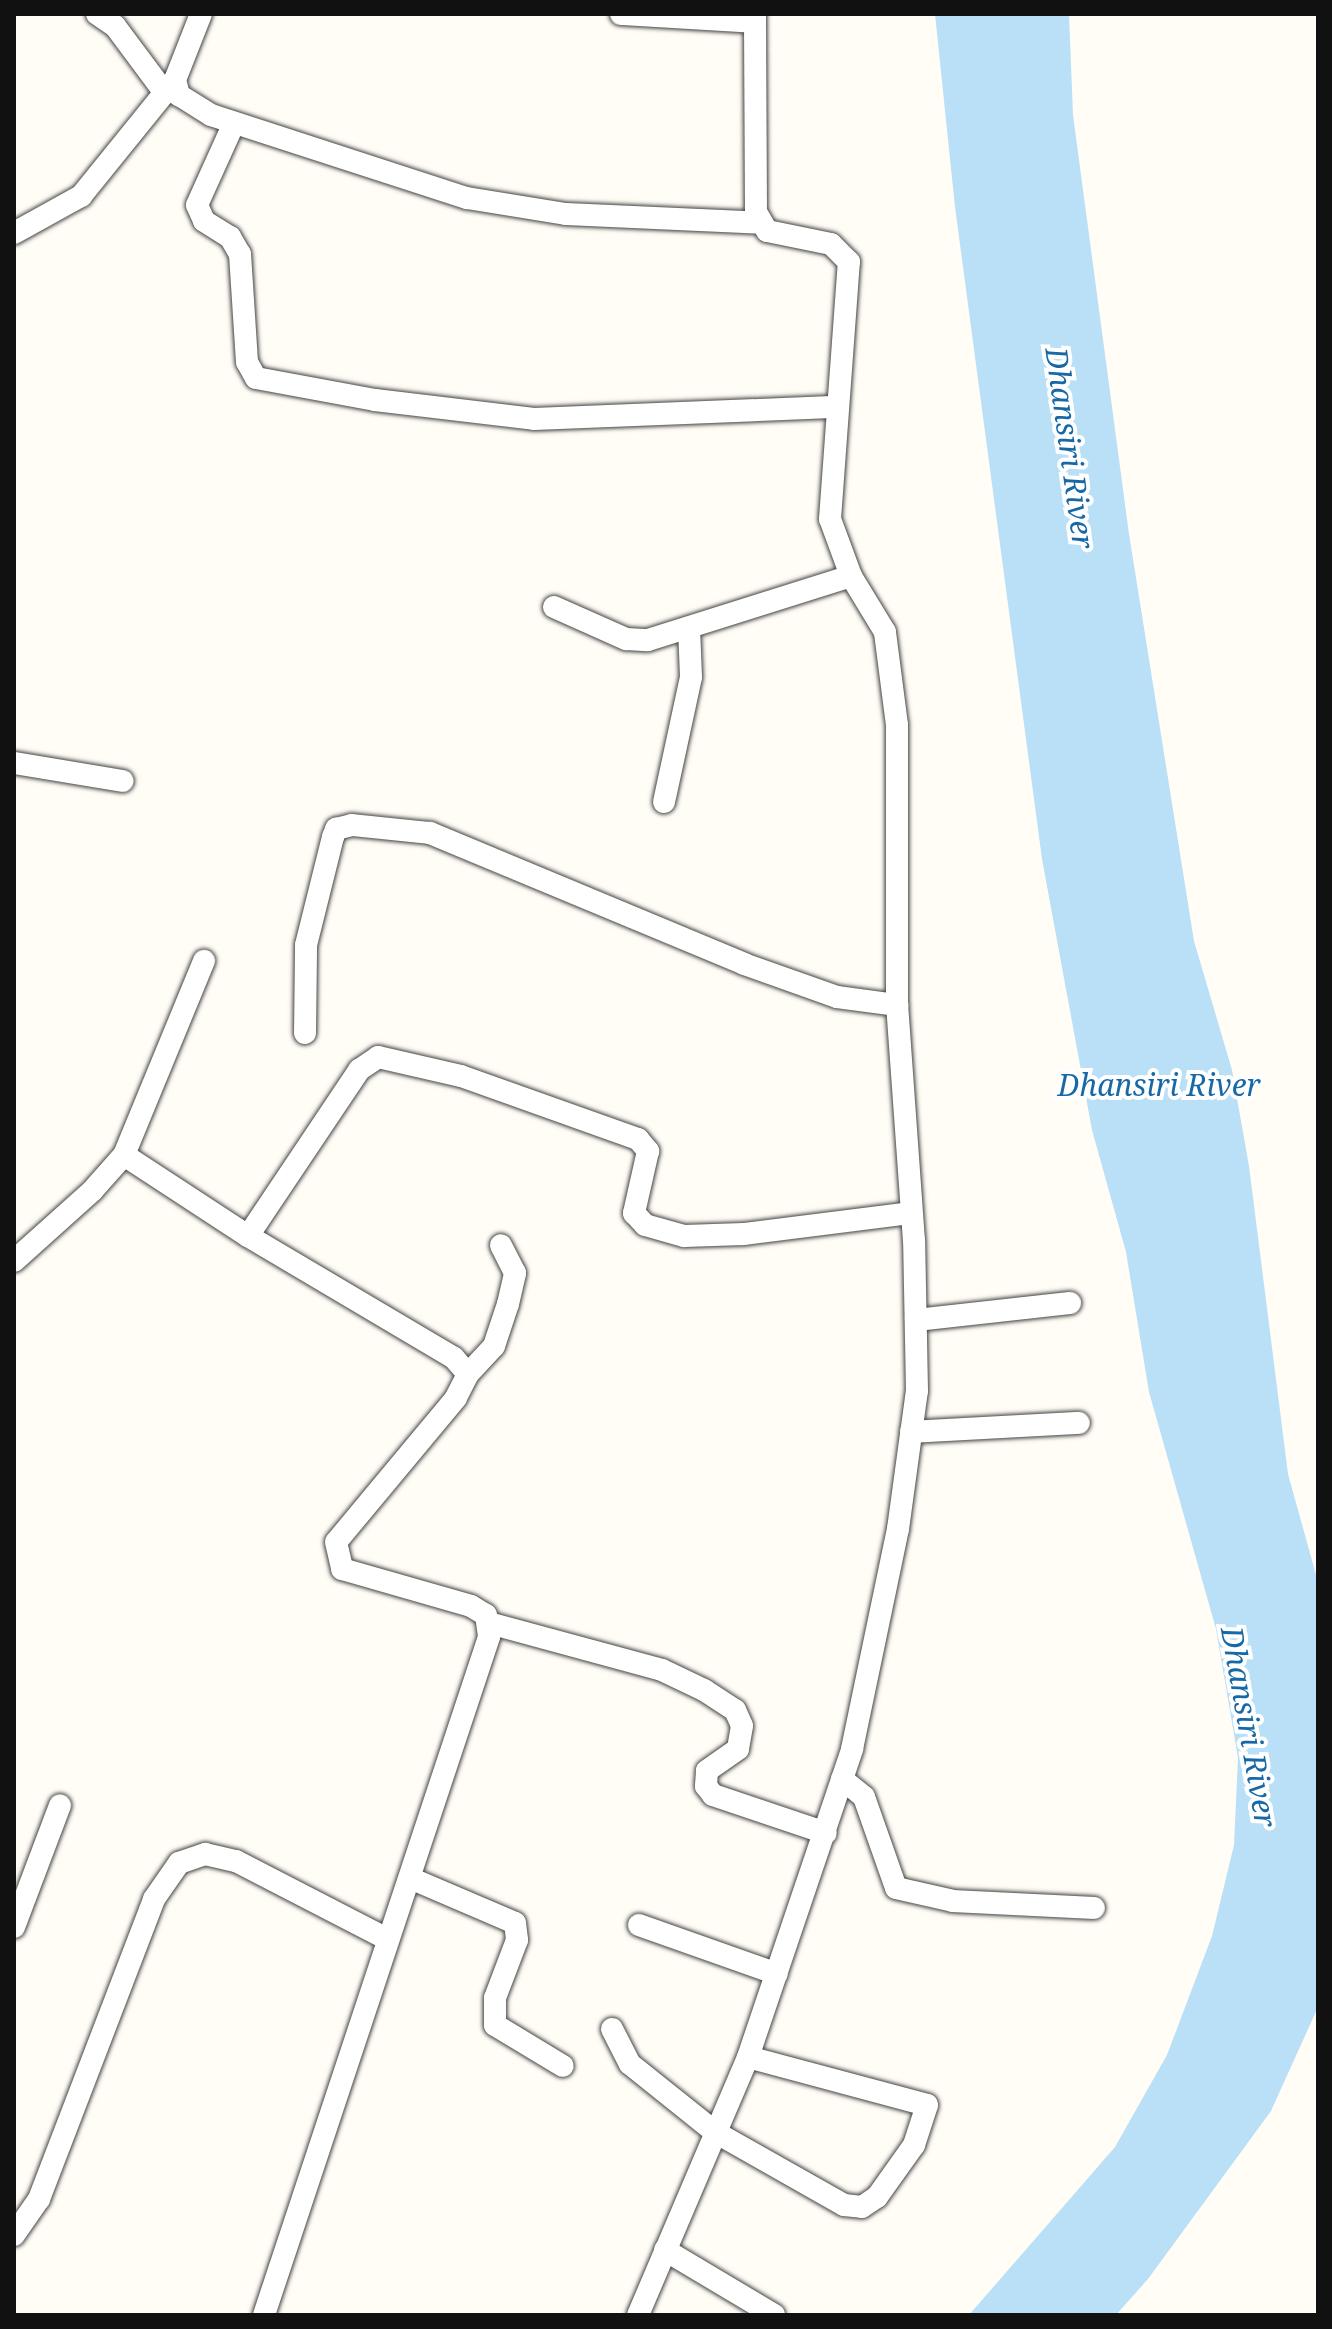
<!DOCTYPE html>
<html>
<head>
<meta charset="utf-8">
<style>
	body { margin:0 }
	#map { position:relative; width:1332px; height:2329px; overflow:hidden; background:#fffdf5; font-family:"Noto Serif",serif }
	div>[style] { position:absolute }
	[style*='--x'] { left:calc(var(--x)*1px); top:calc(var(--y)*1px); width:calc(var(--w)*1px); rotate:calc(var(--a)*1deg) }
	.water>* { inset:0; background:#b9e0f7 }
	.roads { filter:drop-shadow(0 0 2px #444) drop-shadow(0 0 2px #444) }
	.street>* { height:22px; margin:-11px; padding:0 11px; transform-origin:11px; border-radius:11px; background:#fff }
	span { translate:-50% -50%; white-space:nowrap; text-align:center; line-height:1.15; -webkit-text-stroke:8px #fff; paint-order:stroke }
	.water-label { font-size:30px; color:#1768a6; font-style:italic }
	.frame { position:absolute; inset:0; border:16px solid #111; pointer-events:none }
</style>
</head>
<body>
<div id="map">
	<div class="water">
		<div style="clip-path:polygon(935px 14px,1069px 14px,1073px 115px,1129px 534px,1194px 941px,1232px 1070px,1249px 1166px,1288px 1474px,1318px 1582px,1318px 2007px,1271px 2111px,1148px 2279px,1116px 2315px,969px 2315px,1115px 2147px,1167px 2055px,1212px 1936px,1234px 1845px,1238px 1758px,1216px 1629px,1149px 1392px,1126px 1252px,1092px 1130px,1042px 859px,955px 207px)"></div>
	</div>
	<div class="roads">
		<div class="street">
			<div style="--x:97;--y:14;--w:22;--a:34"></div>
			<div style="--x:115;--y:26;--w:84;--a:53.3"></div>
			<div style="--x:201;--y:14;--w:71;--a:111.5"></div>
			<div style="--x:175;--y:80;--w:16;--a:75"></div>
			<div style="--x:179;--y:95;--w:38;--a:32"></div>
			<div style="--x:211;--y:115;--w:269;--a:18"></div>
			<div style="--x:467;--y:198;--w:100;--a:9.2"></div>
			<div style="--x:566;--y:214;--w:195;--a:2.6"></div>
			<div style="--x:621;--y:14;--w:134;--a:3.4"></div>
			<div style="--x:234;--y:123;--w:90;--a:114.3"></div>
			<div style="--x:197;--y:205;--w:17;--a:66"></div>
			<div style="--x:204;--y:221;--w:31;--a:32"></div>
			<div style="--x:230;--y:237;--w:20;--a:60"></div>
			<div style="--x:240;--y:254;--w:108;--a:86.3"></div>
			<div style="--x:247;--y:362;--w:18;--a:61"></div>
			<div style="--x:256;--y:378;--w:121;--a:10.5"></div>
			<div style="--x:375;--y:400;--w:160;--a:6.8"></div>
			<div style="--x:534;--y:419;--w:304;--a:-2.3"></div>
			<div style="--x:14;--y:233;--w:77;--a:-28.9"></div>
			<div style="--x:81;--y:196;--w:149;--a:-51"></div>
			<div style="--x:554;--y:607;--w:79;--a:24"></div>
			<div style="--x:626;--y:639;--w:22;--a:3"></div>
			<div style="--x:648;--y:640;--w:213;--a:-17.5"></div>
			<div style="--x:14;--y:763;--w:110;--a:9.4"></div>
			<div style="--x:664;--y:802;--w:128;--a:-77.8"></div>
			<div style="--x:691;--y:677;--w:49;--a:-92.3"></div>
			<div style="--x:305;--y:1033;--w:88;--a:-89.3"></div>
			<div style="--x:306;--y:945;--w:111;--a:-76"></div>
			<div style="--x:333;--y:837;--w:9;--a:-69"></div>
			<div style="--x:336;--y:829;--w:16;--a:-14"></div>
			<div style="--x:352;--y:825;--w:78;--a:5.9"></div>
			<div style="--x:430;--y:833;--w:340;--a:22.6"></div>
			<div style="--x:744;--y:964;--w:99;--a:19.5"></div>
			<div style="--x:837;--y:997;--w:61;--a:7.6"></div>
			<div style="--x:124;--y:1155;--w:148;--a:33.2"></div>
			<div style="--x:248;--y:1236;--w:239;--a:30.6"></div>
			<div style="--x:454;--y:1358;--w:21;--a:49"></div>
			<div style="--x:468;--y:1374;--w:27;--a:117"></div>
			<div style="--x:456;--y:1398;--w:187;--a:129.8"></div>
			<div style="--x:336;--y:1542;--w:28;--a:77"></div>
			<div style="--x:342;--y:1569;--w:134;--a:16"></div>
			<div style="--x:471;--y:1606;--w:17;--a:31"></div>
			<div style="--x:486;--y:1615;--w:22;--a:82"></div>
			<div style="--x:489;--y:1637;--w:714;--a:108.36"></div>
			<div style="--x:248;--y:1236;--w:200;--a:-56.2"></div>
			<div style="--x:359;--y:1070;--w:23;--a:-34"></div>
			<div style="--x:378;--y:1057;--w:85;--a:12.9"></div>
			<div style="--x:461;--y:1076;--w:188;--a:19.6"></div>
			<div style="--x:638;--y:1139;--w:16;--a:50"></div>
			<div style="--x:648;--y:1151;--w:64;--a:102.7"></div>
			<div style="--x:634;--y:1213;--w:16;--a:47"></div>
			<div style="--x:645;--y:1225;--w:41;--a:15.8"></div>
			<div style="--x:684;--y:1236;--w:60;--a:-1.9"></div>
			<div style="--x:744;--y:1234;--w:168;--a:-7.2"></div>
			<div style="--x:14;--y:1261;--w:105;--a:-41.9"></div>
			<div style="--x:92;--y:1191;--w:48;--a:-48.4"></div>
			<div style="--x:124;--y:1155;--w:210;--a:-67.6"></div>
			<div style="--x:916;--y:1320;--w:155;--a:-6.3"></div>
			<div style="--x:468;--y:1374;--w:38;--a:-47"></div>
			<div style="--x:494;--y:1346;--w:44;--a:-71.6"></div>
			<div style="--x:508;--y:1304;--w:32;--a:-77"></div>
			<div style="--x:515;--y:1273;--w:31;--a:-117"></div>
			<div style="--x:911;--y:1432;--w:168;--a:-3.1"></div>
			<div style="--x:489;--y:1623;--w:179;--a:15.2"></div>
			<div style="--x:662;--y:1670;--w:47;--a:25.5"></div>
			<div style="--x:704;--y:1690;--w:37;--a:33"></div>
			<div style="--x:735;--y:1710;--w:17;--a:66"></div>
			<div style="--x:742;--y:1726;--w:23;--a:100"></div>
			<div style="--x:738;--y:1749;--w:38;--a:145"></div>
			<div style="--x:707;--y:1771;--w:15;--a:94"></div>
			<div style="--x:706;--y:1786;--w:11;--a:52"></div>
			<div style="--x:713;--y:1795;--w:119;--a:18.6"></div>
			<div style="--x:842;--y:1779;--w:28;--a:39"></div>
			<div style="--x:864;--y:1797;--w:96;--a:70.6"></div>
			<div style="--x:896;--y:1888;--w:58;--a:12.8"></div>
			<div style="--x:953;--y:1901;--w:141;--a:2.8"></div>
			<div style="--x:410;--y:1878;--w:114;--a:23.2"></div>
			<div style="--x:515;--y:1923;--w:17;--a:83"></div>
			<div style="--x:517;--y:1940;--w:62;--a:110.8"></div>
			<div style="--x:495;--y:1998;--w:27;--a:90"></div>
			<div style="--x:495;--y:2025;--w:79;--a:31.1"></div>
			<div style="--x:639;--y:1925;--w:146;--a:19.5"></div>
			<div style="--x:14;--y:1927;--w:130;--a:-69.3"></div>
			<div style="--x:612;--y:2029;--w:39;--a:63"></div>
			<div style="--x:630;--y:2064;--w:109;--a:38.7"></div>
			<div style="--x:715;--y:2132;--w:148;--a:29.5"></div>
			<div style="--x:844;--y:2205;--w:18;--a:6"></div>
			<div style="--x:862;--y:2207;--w:18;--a:-34"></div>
			<div style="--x:877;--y:2197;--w:64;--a:-54.6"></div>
			<div style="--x:914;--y:2145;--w:42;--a:-72"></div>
			<div style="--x:927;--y:2105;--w:185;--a:-165"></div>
			<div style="--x:14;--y:2235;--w:44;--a:-55.2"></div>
			<div style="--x:39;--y:2199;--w:321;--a:-69"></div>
			<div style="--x:154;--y:1899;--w:44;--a:-55.2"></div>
			<div style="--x:179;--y:1863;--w:28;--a:-19"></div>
			<div style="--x:205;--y:1854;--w:32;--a:13"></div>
			<div style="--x:236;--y:1861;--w:170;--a:27.3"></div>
			<div style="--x:665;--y:2250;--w:127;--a:30.8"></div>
			<div style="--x:638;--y:2315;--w:280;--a:-66.9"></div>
			<div style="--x:748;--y:2057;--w:325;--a:-71.3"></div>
			<div style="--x:852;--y:1749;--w:225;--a:-78.2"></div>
			<div style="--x:898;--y:1529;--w:139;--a:-82.2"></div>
			<div style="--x:917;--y:1391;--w:150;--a:-91.1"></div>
			<div style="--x:914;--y:1241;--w:237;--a:-94.1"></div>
			<div style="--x:897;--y:1005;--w:280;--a:-90"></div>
			<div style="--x:897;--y:725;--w:94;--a:-97.4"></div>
			<div style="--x:885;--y:632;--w:66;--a:-121.3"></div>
			<div style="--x:851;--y:576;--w:61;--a:-110.2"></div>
			<div style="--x:830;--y:519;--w:258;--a:-85.8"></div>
			<div style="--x:849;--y:262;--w:25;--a:-135"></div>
			<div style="--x:831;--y:244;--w:65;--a:-168.5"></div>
			<div style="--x:767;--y:231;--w:22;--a:-120"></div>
			<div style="--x:756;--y:212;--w:198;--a:-90.3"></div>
		</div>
	</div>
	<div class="water-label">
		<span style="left:1070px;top:448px;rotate:82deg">Dhansiri River</span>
		<span style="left:1159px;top:1085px">Dhansiri River</span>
		<span style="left:1249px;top:1727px;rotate:80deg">Dhansiri River</span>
	</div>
	<div class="frame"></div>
</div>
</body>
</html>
